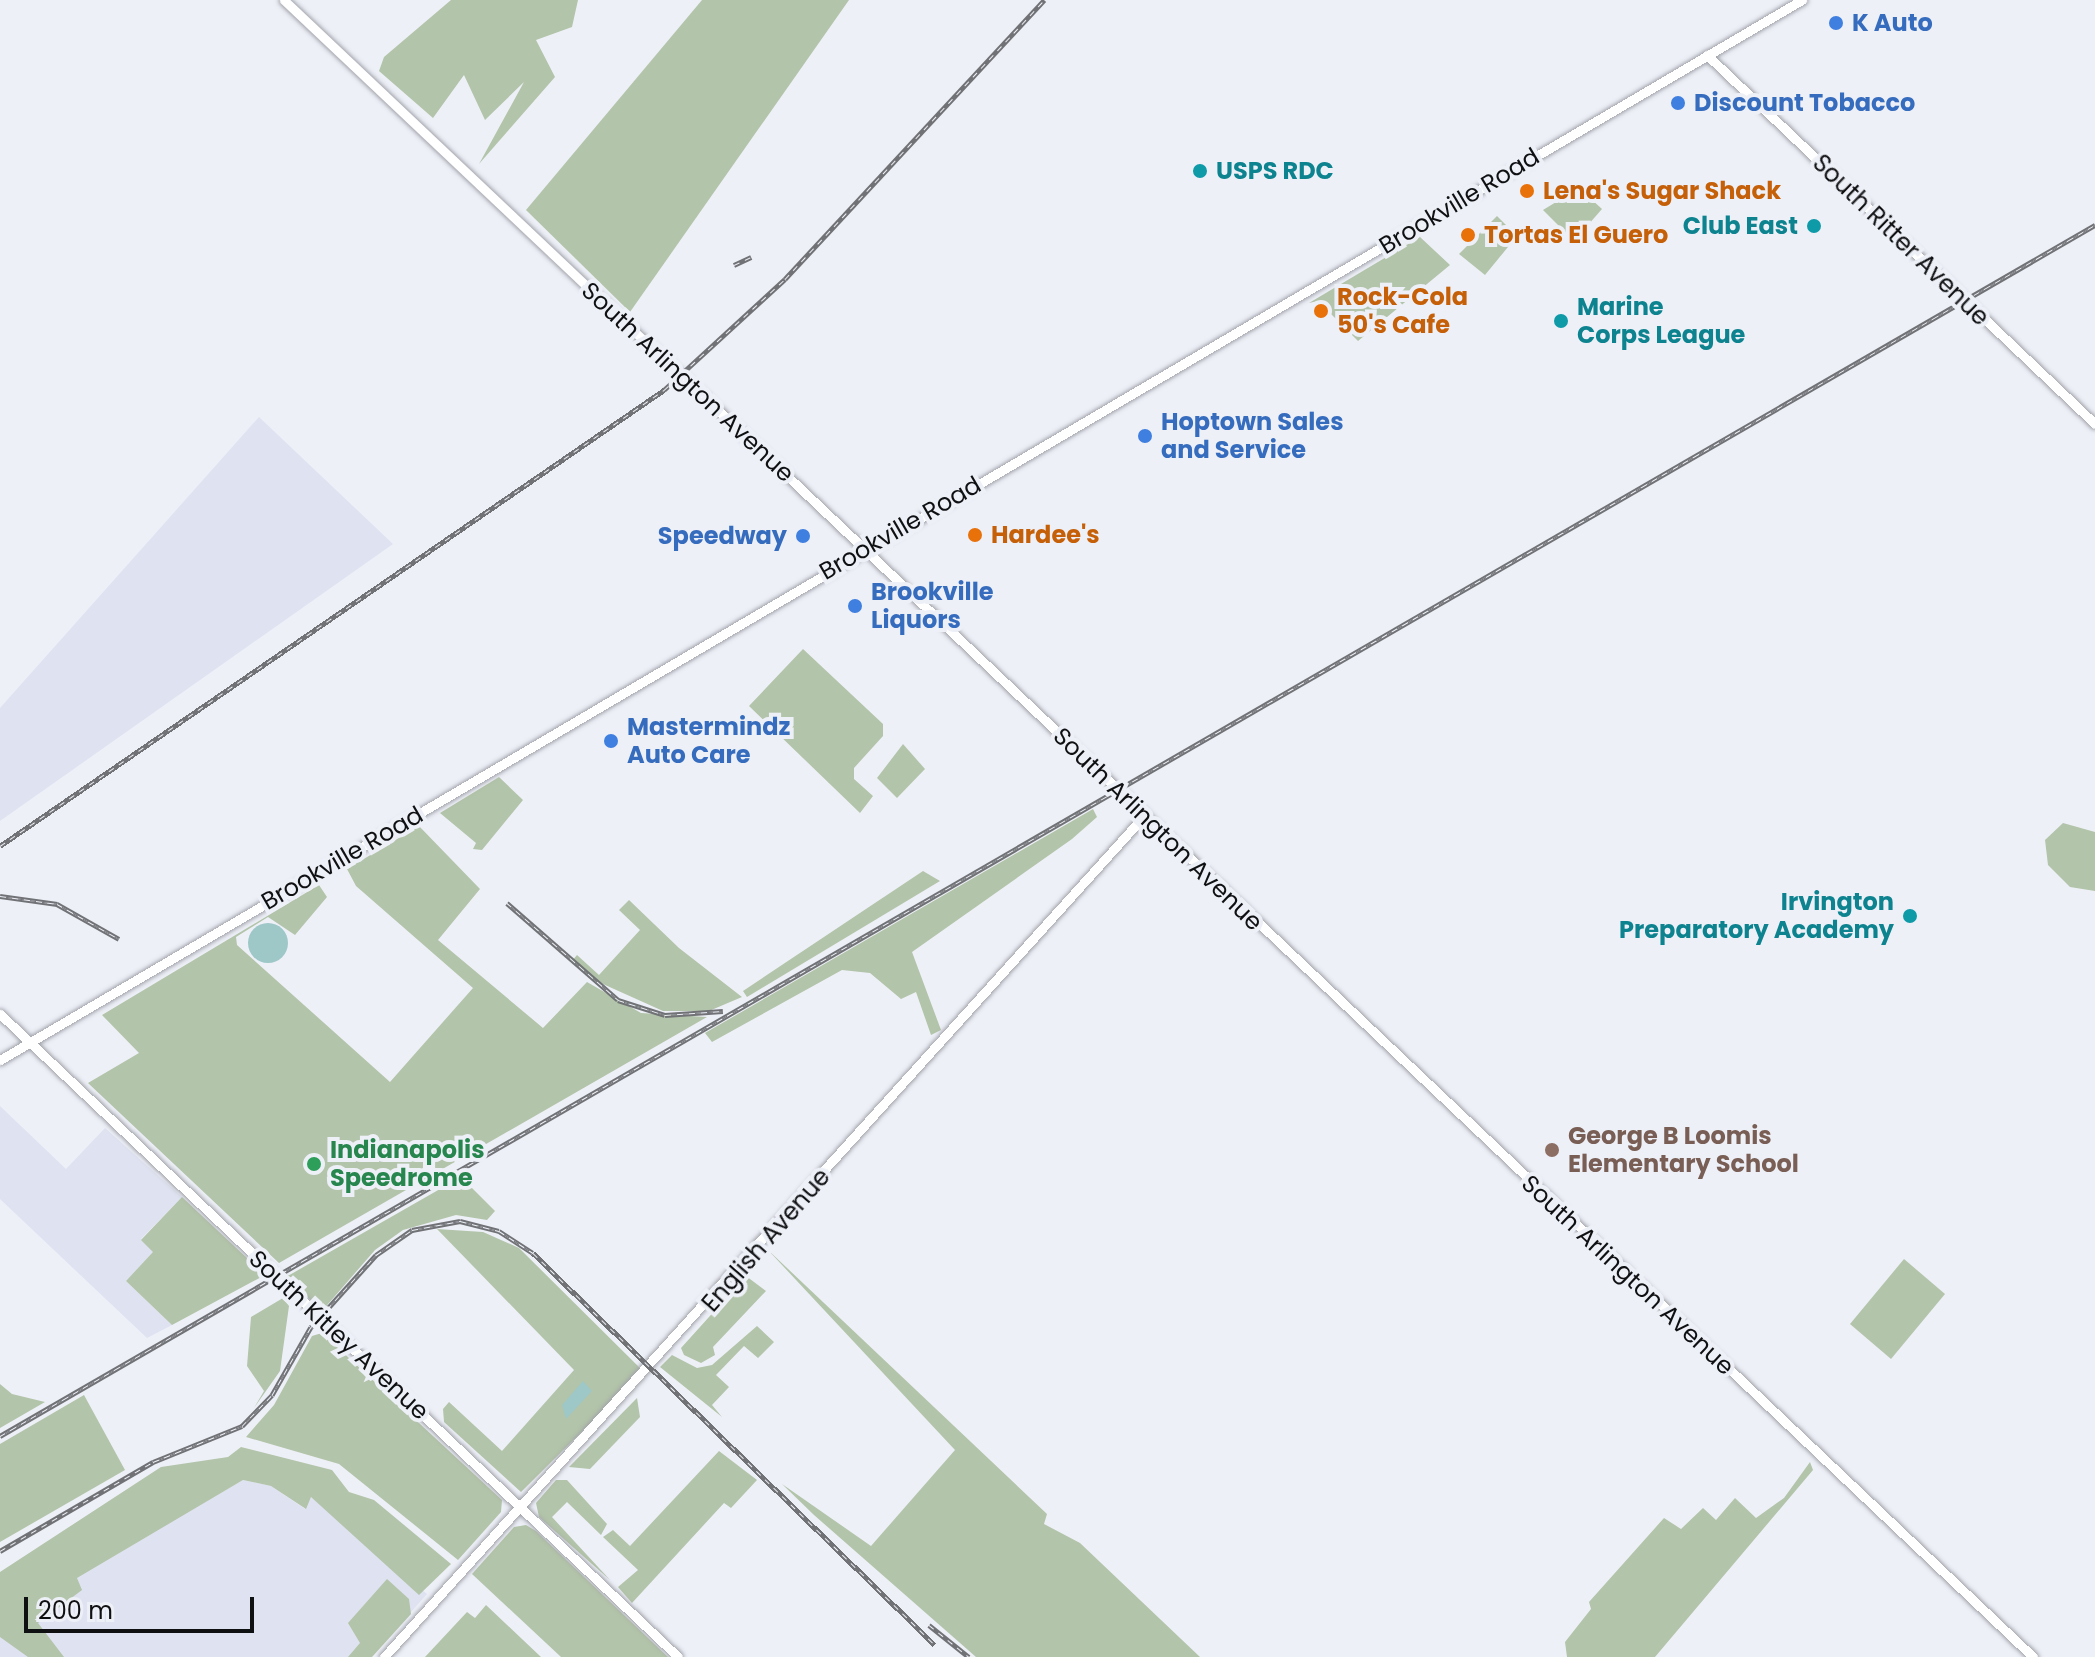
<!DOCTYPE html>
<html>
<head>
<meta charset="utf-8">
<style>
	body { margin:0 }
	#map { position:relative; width:2095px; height:1657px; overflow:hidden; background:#eef0f8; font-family:Poppins,sans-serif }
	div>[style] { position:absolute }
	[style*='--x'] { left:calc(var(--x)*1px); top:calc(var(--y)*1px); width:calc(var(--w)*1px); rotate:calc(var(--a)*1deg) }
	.built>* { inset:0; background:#dfe2f0 }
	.green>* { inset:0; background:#b2c4a9 }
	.water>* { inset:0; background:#9ec7c7 }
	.round { border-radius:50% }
	.roads { filter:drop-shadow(0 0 2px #a1a3aa) drop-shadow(0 0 2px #a1a3aa) }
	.secondary>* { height:9px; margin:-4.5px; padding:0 4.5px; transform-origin:4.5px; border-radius:4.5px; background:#fff }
	.rail>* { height:5px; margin-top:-2.5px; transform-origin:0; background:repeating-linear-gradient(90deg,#eef0f8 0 6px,#707276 0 12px); box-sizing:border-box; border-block:2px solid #707276 }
	.bridges { filter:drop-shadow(0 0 2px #a1a3aa) drop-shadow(0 0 2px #a1a3aa) }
	.secondary-bridge>* { height:9px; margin:-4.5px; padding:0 4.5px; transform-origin:4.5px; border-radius:4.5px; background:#fff }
	.dots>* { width:22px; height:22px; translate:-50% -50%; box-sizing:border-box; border:4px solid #eef0f8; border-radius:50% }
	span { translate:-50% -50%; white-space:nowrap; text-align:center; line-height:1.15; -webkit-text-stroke:8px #eef0f8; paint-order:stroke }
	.shop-label { font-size:24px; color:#366cbe; font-weight:700 }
	.left { translate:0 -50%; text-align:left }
	.right { translate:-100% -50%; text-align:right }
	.culture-label { font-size:24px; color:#0d838f; font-weight:700 }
	.food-label { font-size:24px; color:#c56008; font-weight:700 }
	.street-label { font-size:24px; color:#0f1012 }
	.education-label { font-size:24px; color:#785e54; font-weight:700 }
	.leisure-label { font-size:24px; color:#27864d; font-weight:700 }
	.scale { position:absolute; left:24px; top:1597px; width:230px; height:36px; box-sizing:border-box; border:4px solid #0f1012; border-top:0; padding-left:10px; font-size:24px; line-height:28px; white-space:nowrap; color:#0f1012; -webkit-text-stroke:6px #eef0f8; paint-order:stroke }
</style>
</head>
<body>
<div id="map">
	<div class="built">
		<div style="clip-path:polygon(259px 417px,393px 544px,0 821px,0 708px)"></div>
		<div style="clip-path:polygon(0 1106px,66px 1169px,105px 1128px,182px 1197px,141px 1239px,154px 1252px,126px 1281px,172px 1325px,147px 1338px,0 1199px)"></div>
		<div style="clip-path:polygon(243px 1480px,271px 1486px,305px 1509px,311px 1497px,427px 1594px,371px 1657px,0 1657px,0 1623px,37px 1623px,81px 1590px,77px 1578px,88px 1569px)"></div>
	</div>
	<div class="green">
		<div style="clip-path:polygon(451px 0,578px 0,572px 27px,536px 40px,555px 77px,479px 164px,524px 82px,485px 120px,464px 75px,433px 118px,379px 71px,384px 57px)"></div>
		<div style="clip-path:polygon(702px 0,849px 0,630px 312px,526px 210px)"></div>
		<div style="clip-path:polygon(1579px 188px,1602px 209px,1574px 241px,1543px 210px)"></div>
		<div style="clip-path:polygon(1497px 216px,1517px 236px,1485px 275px,1459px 254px)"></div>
		<div style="clip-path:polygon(1420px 237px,1450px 265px,1358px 341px,1318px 301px,1309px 303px)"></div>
		<div style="clip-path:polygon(803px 649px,883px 724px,883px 736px,854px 768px,854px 779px,873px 796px,860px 813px,749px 706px)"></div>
		<div style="clip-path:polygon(903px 744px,925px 769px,897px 798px,877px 778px)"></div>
		<div style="clip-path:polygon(499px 777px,523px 800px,482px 850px,473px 849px,476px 843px,440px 813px)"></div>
		<div style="clip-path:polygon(1093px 809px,1097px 817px,1072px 839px,912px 952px,941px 1030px,931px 1035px,916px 992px,901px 999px,870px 973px,842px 970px,712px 1042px,705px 1033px)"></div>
		<div style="clip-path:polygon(2063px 823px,2095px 832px,2095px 891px,2070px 887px,2048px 865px,2045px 840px)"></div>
		<div style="clip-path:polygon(419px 826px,480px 889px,438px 940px,543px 1028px,587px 982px,641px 1013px,707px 1017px,279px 1263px,88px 1083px,139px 1053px,102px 1015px,319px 885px,327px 897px,295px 935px,268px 917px,236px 937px,237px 945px,390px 1082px,473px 988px,356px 886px,347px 869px)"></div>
		<div style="clip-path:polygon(923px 871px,940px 881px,747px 997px,743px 991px)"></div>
		<div style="clip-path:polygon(629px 900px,679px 948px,742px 997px,709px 1011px,663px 1011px,594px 980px,572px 961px,577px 955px,599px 975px,640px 930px,619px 910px)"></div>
		<div style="clip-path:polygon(461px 1177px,495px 1211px,487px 1220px,456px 1215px,403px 1230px,375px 1250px,322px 1311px,286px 1277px)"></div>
		<div style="clip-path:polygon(182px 1197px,265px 1275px,172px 1325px,126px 1281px,153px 1252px,141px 1240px)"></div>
		<div style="clip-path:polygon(437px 1229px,483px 1232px,519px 1248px,643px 1371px,521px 1492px,444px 1422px,443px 1409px,449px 1402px,502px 1451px,574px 1370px)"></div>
		<div style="clip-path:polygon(768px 1250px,1047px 1514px,1044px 1524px,1080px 1543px,1200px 1657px,976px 1657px,814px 1515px,782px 1484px,871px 1546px,955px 1450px)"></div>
		<div style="clip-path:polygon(1904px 1259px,1945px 1294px,1891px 1359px,1850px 1324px)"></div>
		<div style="clip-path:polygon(746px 1276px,766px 1291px,713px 1347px,715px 1355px,701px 1363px,684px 1355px,681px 1348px)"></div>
		<div style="clip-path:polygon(283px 1298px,289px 1306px,280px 1371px,254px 1408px,264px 1391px,247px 1366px,251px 1317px)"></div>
		<div style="clip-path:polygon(757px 1326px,774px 1342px,758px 1358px,744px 1346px,716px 1375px,729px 1387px,712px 1405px,722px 1417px,660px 1367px,672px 1355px,697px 1368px,712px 1365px)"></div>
		<div style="clip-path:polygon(322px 1333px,502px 1500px,501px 1512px,458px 1560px,339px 1464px,246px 1437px,274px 1405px,312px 1336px)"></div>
		<div style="clip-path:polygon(0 1384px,12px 1394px,45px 1402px,0 1428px)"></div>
		<div style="clip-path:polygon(84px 1395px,125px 1470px,0 1542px,0 1444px)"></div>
		<div style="clip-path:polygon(637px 1398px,640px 1417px,590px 1469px,569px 1467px)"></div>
		<div style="clip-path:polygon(241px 1447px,332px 1470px,349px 1492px,374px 1500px,451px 1564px,419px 1595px,311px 1497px,306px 1509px,271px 1486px,243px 1480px,77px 1578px,82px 1590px,38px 1623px,64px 1657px,28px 1657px,0 1637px,0 1572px,161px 1467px,228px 1457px)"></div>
		<div style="clip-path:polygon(719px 1451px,757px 1480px,731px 1508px,724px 1503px,632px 1603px,618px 1587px,638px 1570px,603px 1537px,613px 1530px,630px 1546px)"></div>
		<div style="clip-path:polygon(1810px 1462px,1813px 1470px,1655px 1657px,1567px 1657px,1565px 1642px,1591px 1609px,1589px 1602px,1664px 1518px,1681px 1529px,1703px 1508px,1716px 1520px,1735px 1498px,1756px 1518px,1784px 1498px)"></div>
		<div style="clip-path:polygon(556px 1480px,567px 1480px,607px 1524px,601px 1535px,567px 1502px,552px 1517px,610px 1580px,539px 1517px,536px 1503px)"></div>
		<div style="clip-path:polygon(526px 1525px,536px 1531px,668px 1657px,561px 1657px,472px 1574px,514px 1527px)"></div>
		<div style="clip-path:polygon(387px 1579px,409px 1599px,411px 1614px,372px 1657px,348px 1657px,360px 1643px,348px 1623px)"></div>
		<div style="clip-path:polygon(486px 1605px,541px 1657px,425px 1657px,467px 1612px,475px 1618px)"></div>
	</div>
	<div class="water">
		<div class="round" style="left:248px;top:923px;width:40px;height:40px"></div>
		<div style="clip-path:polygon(583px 1381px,592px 1391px,566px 1419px,562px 1405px)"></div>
	</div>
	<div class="roads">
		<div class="secondary">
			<div style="--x:284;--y:0;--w:442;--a:43.4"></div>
			<div style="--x:1707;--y:55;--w:535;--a:43.56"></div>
			<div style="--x:705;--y:398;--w:1830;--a:43.47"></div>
			<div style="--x:0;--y:1014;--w:934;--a:43.48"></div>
			<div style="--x:0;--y:1060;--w:2091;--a:-30.47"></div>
			<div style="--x:384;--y:1657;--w:1131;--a:-47.9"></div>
		</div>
	</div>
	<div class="rail">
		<div style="--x:734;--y:265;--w:19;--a:-25"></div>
		<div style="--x:0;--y:846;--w:806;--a:-34.48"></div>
		<div style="--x:664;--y:390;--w:164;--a:-42.5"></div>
		<div style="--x:785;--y:279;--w:381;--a:-47.1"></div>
		<div style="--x:0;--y:896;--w:58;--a:8"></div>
		<div style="--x:57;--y:904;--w:71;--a:29.4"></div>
		<div style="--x:507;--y:903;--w:147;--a:41.1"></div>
		<div style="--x:618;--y:1000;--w:49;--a:17.7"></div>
		<div style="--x:665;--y:1015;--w:58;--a:-3.9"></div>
		<div style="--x:0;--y:1436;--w:2420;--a:-30.03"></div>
		<div style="--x:0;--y:1551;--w:177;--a:-30.2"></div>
		<div style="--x:153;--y:1462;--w:96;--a:-22"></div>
		<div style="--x:242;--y:1426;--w:43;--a:-45.9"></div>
		<div style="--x:272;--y:1395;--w:78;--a:-60.2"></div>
		<div style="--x:311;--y:1327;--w:97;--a:-47.9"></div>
		<div style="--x:376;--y:1255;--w:44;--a:-34.8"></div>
		<div style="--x:412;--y:1230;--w:49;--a:-10.6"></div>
		<div style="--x:460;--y:1221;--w:40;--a:14.4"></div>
		<div style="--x:499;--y:1231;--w:40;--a:32.9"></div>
		<div style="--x:533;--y:1253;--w:561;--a:44.28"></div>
		<div style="--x:929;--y:1625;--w:51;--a:38.7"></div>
	</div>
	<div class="bridges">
		<div class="secondary-bridge">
			<div style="--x:605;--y:304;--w:137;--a:43.2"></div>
		</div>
	</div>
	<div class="dots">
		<div style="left:1836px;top:23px;background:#3f7fe0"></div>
		<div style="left:1678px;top:103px;background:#3f7fe0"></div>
		<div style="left:1200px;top:171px;background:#0f9aa8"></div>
		<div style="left:1527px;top:191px;background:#e8710a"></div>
		<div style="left:1814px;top:226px;background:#0f9aa8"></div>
		<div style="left:1468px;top:235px;background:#e8710a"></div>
		<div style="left:1321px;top:311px;background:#e8710a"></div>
		<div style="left:1561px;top:321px;background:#0f9aa8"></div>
		<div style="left:1145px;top:436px;background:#3f7fe0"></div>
		<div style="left:975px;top:535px;background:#e8710a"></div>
		<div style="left:803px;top:536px;background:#3f7fe0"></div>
		<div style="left:855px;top:606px;background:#3f7fe0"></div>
		<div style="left:611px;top:741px;background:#3f7fe0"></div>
		<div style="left:1910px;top:916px;background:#0f9aa8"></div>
		<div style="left:1552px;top:1150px;background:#8d6e63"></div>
		<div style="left:314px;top:1164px;background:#2e9e5b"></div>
	</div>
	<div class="shop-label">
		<span class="left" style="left:1852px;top:23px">K Auto</span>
		<span class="left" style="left:1694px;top:103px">Discount Tobacco</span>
		<span class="left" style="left:1161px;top:436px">Hoptown Sales<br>and Service</span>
		<span class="right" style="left:787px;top:536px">Speedway</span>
		<span class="left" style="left:871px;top:606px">Brookville<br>Liquors</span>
		<span class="left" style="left:627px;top:741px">Mastermindz<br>Auto Care</span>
	</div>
	<div class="culture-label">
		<span class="left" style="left:1216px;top:171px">USPS RDC</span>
		<span class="right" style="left:1798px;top:226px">Club East</span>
		<span class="left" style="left:1577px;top:321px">Marine<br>Corps League</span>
		<span class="right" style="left:1894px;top:916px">Irvington<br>Preparatory Academy</span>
	</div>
	<div class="food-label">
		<span class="left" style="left:1543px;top:191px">Lena's Sugar Shack</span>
		<span class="left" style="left:1484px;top:235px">Tortas El Guero</span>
		<span class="left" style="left:1337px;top:311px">Rock-Cola<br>50's Cafe</span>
		<span class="left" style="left:991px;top:535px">Hardee's</span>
	</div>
	<div class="street-label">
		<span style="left:1459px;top:201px;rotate:-31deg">Brookville Road</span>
		<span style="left:1901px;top:240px;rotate:44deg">South Ritter Avenue</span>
		<span style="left:688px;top:382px;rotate:43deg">South Arlington Avenue</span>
		<span style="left:900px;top:528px;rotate:-30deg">Brookville Road</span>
		<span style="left:1158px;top:829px;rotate:44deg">South Arlington Avenue</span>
		<span style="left:342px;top:858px;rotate:-30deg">Brookville Road</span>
		<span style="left:766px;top:1240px;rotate:-49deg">English Avenue</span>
		<span style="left:1628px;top:1275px;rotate:43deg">South Arlington Avenue</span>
		<span style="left:339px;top:1335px;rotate:43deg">South Kitley Avenue</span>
	</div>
	<div class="education-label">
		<span class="left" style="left:1568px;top:1150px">George B Loomis<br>Elementary School</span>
	</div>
	<div class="leisure-label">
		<span class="left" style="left:330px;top:1164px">Indianapolis<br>Speedrome</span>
	</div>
	<div class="scale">200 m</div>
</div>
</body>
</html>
